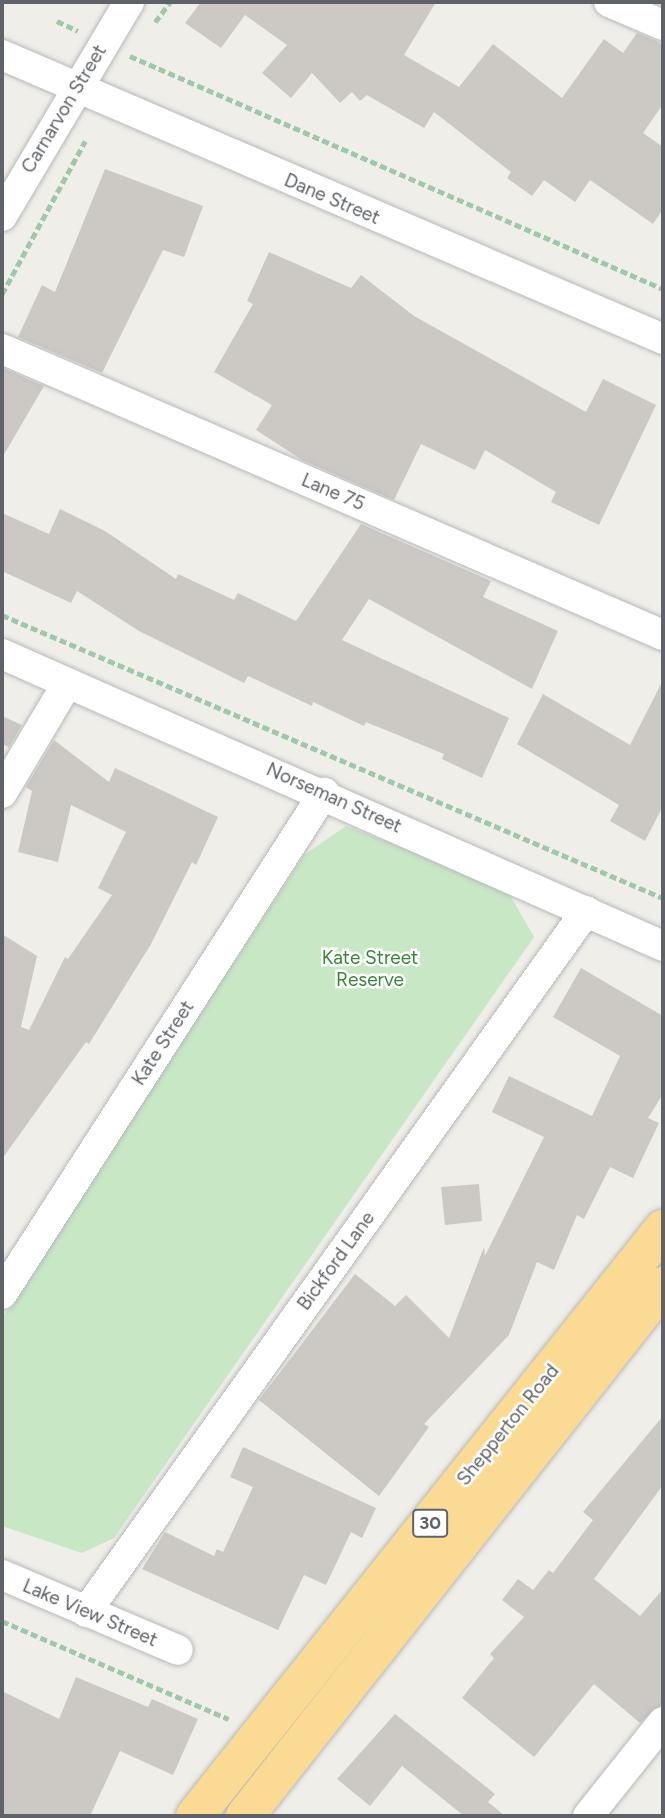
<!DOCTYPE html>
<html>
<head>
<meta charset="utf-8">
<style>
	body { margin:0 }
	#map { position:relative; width:665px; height:1818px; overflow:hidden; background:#f0eee8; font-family:Figtree,sans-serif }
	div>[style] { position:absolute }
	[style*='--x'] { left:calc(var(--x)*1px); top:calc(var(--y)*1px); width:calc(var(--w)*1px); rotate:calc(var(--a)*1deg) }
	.green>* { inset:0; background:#c7e7c5 }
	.building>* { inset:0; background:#ccc9c4 }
	.path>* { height:4.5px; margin-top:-2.25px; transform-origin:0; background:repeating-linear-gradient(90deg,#9ec8a8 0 7px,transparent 0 10.5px) }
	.roads { filter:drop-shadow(0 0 2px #b5b8bb) drop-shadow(0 0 2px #b5b8bb) }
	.minor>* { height:30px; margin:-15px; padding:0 15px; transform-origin:15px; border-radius:15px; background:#fff }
	.highway>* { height:38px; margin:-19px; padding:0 19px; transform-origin:19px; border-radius:19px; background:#fbdb94 }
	span { translate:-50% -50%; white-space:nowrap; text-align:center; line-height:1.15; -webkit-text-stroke:5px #fff; paint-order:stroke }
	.shield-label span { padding:2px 5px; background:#fff; border:2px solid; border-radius:5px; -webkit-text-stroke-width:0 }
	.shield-label { font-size:18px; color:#5f6367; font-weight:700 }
	.street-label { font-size:19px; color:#5f6367 }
	.park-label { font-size:19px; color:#388637 }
	.frame { position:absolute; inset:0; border:4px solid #5f6367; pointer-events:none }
</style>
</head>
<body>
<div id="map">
	<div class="green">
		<div style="clip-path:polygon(346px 826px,506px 888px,534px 937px,114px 1538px,82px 1553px,2px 1526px,2px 1318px,304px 855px)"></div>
	</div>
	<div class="building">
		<div style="clip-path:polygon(201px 2px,436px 2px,404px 55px,459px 87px,493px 44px,562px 98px,604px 39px,623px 53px,637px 33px,657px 41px,663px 46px,663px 104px,643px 133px,663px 147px,663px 209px,653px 224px,590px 180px,575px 202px,544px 180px,532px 196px,507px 178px,511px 172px,434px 112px,424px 128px,367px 95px,360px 101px,352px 92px,340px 103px,312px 73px,291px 98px,262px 73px,287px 45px,245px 15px,221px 48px,185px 23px)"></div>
		<div style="clip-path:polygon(105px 169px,203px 206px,184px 257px,163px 250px,102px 373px,18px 337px,42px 285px,55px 292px)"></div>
		<div style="clip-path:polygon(269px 252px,351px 288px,361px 275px,414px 316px,586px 412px,603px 379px,656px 405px,599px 525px,551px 502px,556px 492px,485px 450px,475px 470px,421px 444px,394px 500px,302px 460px,256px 430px,272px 405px,214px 372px,253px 304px,247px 301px)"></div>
		<div style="clip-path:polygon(3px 368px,44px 386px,2px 458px,2px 371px)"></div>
		<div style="clip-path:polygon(60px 509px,105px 531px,176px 579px,178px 574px,234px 600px,238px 593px,296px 621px,361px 524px,491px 581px,483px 597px,558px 631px,532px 689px,369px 599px,342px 640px,509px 718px,482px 778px,442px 759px,444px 754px,366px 722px,364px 726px,313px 702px,312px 706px,248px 676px,244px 683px,139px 631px,77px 591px,71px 603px,2px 571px,2px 513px,49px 534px)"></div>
		<div style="clip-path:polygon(663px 680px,663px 806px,645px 841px,610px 821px,619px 805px,517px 744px,543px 694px,630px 745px)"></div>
		<div style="clip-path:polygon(2px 716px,22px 725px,9px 747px,2px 744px)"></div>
		<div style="clip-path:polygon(54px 740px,109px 782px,115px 768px,218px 817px,196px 865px,192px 862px,151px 944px,89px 1044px,86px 1042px,2px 1159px,2px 934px,37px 956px,21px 1027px,29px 1030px,65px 957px,68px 959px,112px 895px,98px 888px,126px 832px,71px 805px,58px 862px,18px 852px,32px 791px,26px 787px)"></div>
		<div style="clip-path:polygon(581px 968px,663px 1016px,663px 1094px,648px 1118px,659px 1123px,633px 1178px,610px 1167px,584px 1219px,577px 1215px,554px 1270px,537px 1262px,509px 1335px,424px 1424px,429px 1427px,379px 1496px,259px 1400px,355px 1274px,395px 1306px,406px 1295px,449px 1338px,484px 1247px,485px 1256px,544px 1137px,492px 1112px,509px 1076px,592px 1116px,620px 1056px,553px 1017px)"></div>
		<div style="clip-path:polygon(479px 1184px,482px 1221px,445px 1225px,441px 1187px)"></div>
		<div style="clip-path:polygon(663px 1416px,663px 1485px,594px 1579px,640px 1616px,663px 1589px,663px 1703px,640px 1723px,594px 1684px,534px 1757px,462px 1698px,494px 1658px,490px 1654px,524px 1617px,502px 1600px,518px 1579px,533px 1590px,549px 1570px,553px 1573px,593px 1520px,583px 1512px)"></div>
		<div style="clip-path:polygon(243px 1447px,376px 1508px,362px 1538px,351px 1532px,326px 1585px,304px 1575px,278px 1630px,142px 1569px,165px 1532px,214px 1556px,217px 1549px,223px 1552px,253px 1487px,230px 1477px)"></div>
		<div style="clip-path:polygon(76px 1677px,148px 1707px,152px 1699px,198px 1719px,173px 1775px,120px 1751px,90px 1816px,2px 1816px,2px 1691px,59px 1719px)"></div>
		<div style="clip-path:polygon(395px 1714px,495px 1794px,488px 1802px,505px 1816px,464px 1816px,402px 1766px,370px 1806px,337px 1779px)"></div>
	</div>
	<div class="path">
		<div style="--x:57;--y:21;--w:23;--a:25"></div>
		<div style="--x:155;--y:22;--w:25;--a:-53"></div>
		<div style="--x:130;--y:56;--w:582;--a:23.61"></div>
		<div style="--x:2;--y:294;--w:174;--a:-61.5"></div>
		<div style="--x:2;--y:615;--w:719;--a:23.18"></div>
		<div style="--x:2;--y:1621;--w:247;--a:23.4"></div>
	</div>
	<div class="roads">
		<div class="minor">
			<div style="--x:609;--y:2;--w:59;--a:23.1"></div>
			<div style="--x:2;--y:55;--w:719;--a:23.25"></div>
			<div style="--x:2;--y:216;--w:249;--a:-59.3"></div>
			<div style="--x:2;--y:349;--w:720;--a:23.4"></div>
			<div style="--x:2;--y:654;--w:723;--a:23.83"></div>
			<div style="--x:2;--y:793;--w:127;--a:-59.2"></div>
			<div style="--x:2;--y:1294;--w:596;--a:-57.27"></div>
			<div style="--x:2;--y:1575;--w:191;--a:23.1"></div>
			<div style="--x:86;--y:1612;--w:861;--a:-54.5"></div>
			<div style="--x:588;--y:1816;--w:120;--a:-51.4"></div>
		</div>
		<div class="highway">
			<div style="--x:195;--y:1816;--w:751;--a:-51.44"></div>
			<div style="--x:245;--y:1816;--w:675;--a:-51.74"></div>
		</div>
	</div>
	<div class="shield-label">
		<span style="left:430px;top:1523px">30</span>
	</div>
	<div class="street-label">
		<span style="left:64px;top:109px;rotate:-59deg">Carnarvon Street</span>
		<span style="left:332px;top:199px;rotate:23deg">Dane Street</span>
		<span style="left:333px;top:492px;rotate:23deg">Lane 75</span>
		<span style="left:334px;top:798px;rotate:24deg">Norseman Street</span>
		<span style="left:163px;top:1043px;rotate:-57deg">Kate Street</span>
		<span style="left:336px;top:1261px;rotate:-54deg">Bickford Lane</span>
		<span style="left:508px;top:1425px;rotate:-51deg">Shepperton Road</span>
		<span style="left:90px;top:1613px;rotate:23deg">Lake View Street</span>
	</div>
	<div class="park-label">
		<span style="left:370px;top:969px">Kate Street<br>Reserve</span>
	</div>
	<div class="frame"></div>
</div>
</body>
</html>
